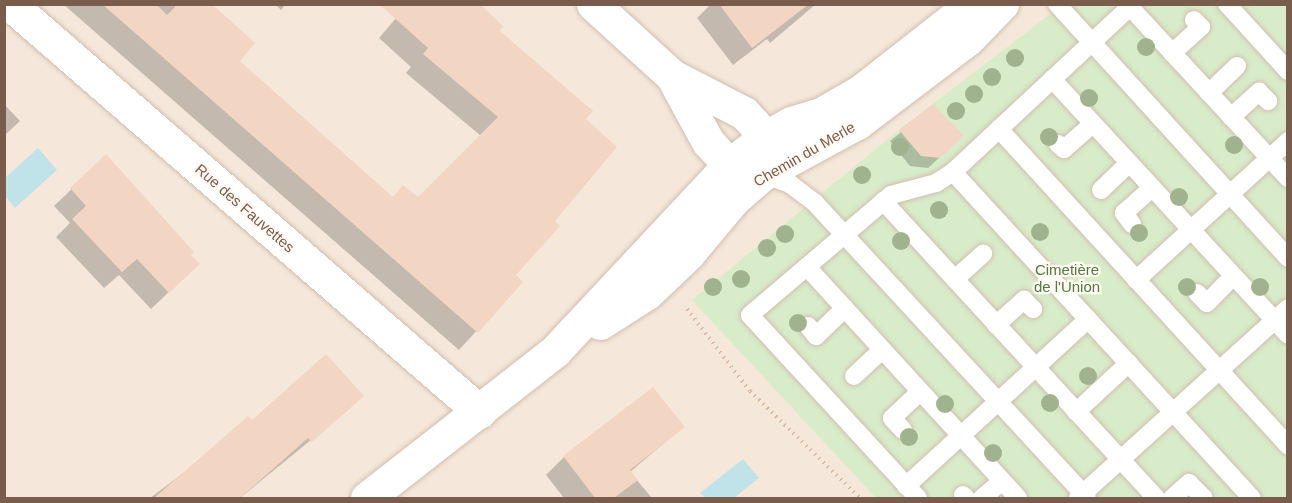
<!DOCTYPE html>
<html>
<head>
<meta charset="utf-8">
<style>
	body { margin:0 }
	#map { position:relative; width:1292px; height:503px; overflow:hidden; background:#fdf6ec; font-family:Helvetica,sans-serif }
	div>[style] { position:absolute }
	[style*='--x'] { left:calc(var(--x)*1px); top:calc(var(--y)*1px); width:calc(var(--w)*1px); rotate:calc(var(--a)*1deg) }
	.residential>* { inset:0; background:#f5e8da }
	.green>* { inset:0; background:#d8ecc9 }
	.water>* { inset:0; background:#bfe3e8 }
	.shadow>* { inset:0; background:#0003 }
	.building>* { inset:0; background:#f3d5c3 }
	.path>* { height:4px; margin-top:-2px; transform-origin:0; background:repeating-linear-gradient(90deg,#d9b8a5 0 1.5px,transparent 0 6px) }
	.roads { filter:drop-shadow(0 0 2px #d1beb0) drop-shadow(0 0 2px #d1beb0) }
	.service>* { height:18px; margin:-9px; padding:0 9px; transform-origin:9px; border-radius:9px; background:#fff }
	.minor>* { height:33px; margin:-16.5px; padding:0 16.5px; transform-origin:16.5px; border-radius:16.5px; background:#fff }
	.tertiary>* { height:33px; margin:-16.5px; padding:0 16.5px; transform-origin:16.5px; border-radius:16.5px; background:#fff }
	.trees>* { width:18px; height:18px; margin:-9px; border-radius:50%; background:#a0b28e }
	span { translate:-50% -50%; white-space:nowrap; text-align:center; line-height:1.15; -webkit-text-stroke:4.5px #fffaf3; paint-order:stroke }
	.street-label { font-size:15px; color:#7a5c4d }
	.park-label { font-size:15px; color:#537a41 }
	.frame { position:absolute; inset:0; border:6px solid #7a5c4d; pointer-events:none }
</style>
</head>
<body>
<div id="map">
	<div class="residential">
		<div style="clip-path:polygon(5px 5px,1287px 5px,1287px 498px,5px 498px)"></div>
	</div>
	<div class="green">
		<div style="clip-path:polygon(1062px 5px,1287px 5px,1287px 498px,876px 498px,692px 300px,899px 130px)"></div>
	</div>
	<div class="water">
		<div style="clip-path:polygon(38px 148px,57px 170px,15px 208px,5px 196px,5px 178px)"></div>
		<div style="clip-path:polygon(743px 459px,759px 478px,734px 498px,705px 498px,700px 493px)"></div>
	</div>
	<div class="shadow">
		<div style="clip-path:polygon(63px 4px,172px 4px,392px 198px,418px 199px,481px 136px,406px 73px,411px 67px,379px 38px,408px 4px,498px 31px,583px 119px,513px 275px,521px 282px,459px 350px)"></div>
		<div style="clip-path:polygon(275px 4px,286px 4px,281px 10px)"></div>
		<div style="clip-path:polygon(711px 4px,816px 4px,770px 43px,767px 39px,733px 65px,697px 18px)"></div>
		<div style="clip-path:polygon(4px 104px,20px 121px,4px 136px)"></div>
		<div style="clip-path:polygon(933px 106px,952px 146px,928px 168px,910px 166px,890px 141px)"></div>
		<div style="clip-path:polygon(106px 156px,198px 264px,151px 309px,119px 275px,104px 288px,56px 237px,70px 223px,54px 206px)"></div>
		<div style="clip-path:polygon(344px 413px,240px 498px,150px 498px,252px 422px)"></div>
		<div style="clip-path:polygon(683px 427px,630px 472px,652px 498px,564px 498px,546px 475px,564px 457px)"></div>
	</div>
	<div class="building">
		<div style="clip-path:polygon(102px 4px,156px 4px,167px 15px,178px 4px,212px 4px,255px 43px,240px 61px,393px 197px,403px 185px,418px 197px,498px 117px,423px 54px,428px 48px,379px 4px,480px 4px,503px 26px,500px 31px,593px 111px,586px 119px,617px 147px,555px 221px,560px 226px,516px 275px,523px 282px,478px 333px)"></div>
		<div style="clip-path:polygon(719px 4px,809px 4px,752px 48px)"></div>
		<div style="clip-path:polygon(933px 104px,964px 136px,940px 158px,921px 156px,899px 130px)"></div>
		<div style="clip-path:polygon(106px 154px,194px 252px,191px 255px,200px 264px,169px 293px,137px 259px,122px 272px,72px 219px,86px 206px,70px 188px)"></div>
		<div style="clip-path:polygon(326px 354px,364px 396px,312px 442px,308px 438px,240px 498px,154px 498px,248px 416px,252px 420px)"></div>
		<div style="clip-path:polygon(653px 387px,685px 427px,630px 470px,638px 480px,614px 498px,595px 498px,563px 456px)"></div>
	</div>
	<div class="path">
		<div style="--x:687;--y:309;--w:103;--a:52.5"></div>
		<div style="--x:750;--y:391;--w:153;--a:44.2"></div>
	</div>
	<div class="roads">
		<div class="service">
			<div style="--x:1057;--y:4;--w:343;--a:47.7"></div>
			<div style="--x:1133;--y:4;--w:183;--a:137"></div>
			<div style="--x:999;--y:129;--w:429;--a:47.6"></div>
			<div style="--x:1227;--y:4;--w:91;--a:47.7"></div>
			<div style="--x:1130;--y:7;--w:233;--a:47.3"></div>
			<div style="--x:1172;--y:53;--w:39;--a:-42"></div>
			<div style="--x:1201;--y:27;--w:10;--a:-135"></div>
			<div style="--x:1052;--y:79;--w:348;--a:47.3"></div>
			<div style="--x:1209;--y:93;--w:39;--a:-44"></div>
			<div style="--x:1231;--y:117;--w:38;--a:-42"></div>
			<div style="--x:1259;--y:92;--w:13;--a:45"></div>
			<div style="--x:1058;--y:144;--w:8;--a:40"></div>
			<div style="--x:1064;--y:149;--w:38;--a:-41"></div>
			<div style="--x:953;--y:172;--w:63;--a:-43.1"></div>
			<div style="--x:763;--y:174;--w:29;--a:20"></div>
			<div style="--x:790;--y:184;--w:31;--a:37"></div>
			<div style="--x:815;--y:203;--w:401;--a:47.3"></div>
			<div style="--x:1101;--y:190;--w:39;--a:-44"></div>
			<div style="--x:883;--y:201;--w:403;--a:47.4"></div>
			<div style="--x:1132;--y:224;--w:14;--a:-126"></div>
			<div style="--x:1124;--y:213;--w:38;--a:-42"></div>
			<div style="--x:807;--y:267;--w:313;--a:47.6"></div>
			<div style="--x:955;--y:279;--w:38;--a:-42"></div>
			<div style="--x:1136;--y:280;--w:206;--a:-42.4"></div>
			<div style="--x:1197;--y:293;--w:14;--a:45"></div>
			<div style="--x:1207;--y:303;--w:37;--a:-46"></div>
			<div style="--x:996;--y:325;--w:38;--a:-42"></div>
			<div style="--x:1024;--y:300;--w:13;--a:45"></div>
			<div style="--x:808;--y:326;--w:13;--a:51"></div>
			<div style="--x:816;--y:336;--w:40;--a:-44"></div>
			<div style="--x:854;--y:376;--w:38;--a:-43"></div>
			<div style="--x:1076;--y:412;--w:72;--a:-42.8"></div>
			<div style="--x:903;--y:430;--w:16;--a:-133"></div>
			<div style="--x:892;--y:418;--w:38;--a:-43"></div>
			<div style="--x:906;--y:486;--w:247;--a:-42.5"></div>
			<div style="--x:963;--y:495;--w:4;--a:45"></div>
			<div style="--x:918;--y:498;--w:248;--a:-132.6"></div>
			<div style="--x:750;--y:315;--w:185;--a:-40.4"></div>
			<div style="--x:891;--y:195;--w:47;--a:-14.9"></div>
			<div style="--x:936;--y:183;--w:20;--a:-33"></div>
			<div style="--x:953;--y:172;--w:442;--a:47.5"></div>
			<div style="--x:982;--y:498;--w:26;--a:-40"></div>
			<div style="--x:1078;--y:498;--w:283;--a:-42.1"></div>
			<div style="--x:1172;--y:498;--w:23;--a:-41"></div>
			<div style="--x:1189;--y:483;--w:21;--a:45"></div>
		</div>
		<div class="minor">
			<div style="--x:10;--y:4;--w:622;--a:40.96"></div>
			<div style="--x:593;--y:4;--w:107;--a:42.3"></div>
			<div style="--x:672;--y:76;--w:81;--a:27.2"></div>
			<div style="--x:744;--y:113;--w:33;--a:47"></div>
			<div style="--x:766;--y:137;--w:37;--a:95"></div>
			<div style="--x:763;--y:174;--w:35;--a:-165"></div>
			<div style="--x:729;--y:165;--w:31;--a:-132"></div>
			<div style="--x:708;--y:142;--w:75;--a:-118.6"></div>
		</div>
		<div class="tertiary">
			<div style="--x:600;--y:323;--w:56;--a:-32.6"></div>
			<div style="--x:647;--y:293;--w:57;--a:-43.6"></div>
			<div style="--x:688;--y:254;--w:72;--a:-50.1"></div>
			<div style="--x:734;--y:199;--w:38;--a:-41"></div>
			<div style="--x:763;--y:174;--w:107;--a:-28.5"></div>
			<div style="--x:857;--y:123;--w:139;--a:-37.1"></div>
			<div style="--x:968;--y:39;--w:49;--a:-45.8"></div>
			<div style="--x:367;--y:498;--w:239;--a:-38"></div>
			<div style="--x:555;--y:351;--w:255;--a:-46.9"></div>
			<div style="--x:729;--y:165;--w:46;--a:-37.1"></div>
			<div style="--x:766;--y:137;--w:29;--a:-29"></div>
			<div style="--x:791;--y:123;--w:31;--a:-17"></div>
			<div style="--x:821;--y:114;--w:46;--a:-29.9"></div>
			<div style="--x:861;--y:91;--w:141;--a:-38.1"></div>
		</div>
	</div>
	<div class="trees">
		<div style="left:1146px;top:47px"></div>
		<div style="left:1015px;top:58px"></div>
		<div style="left:992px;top:77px"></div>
		<div style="left:974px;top:94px"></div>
		<div style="left:1089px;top:98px"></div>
		<div style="left:956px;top:111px"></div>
		<div style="left:1049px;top:137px"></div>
		<div style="left:1234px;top:145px"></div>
		<div style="left:900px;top:147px"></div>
		<div style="left:862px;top:175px"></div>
		<div style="left:1179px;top:197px"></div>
		<div style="left:939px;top:210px"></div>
		<div style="left:1040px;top:232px"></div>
		<div style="left:1139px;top:233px"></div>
		<div style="left:785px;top:234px"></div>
		<div style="left:901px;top:241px"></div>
		<div style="left:767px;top:248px"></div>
		<div style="left:741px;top:279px"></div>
		<div style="left:713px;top:287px"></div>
		<div style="left:1187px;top:287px"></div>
		<div style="left:1260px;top:287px"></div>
		<div style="left:798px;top:323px"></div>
		<div style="left:1088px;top:376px"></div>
		<div style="left:1050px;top:403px"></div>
		<div style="left:945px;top:404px"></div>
		<div style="left:909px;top:437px"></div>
		<div style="left:993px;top:453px"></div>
	</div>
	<div class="street-label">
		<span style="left:804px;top:154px;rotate:-30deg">Chemin du Merle</span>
		<span style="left:245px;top:208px;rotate:41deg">Rue des Fauvettes</span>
	</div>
	<div class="park-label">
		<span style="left:1067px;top:278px">Cimetière<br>de l'Union</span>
	</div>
	<div class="frame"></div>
</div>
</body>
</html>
